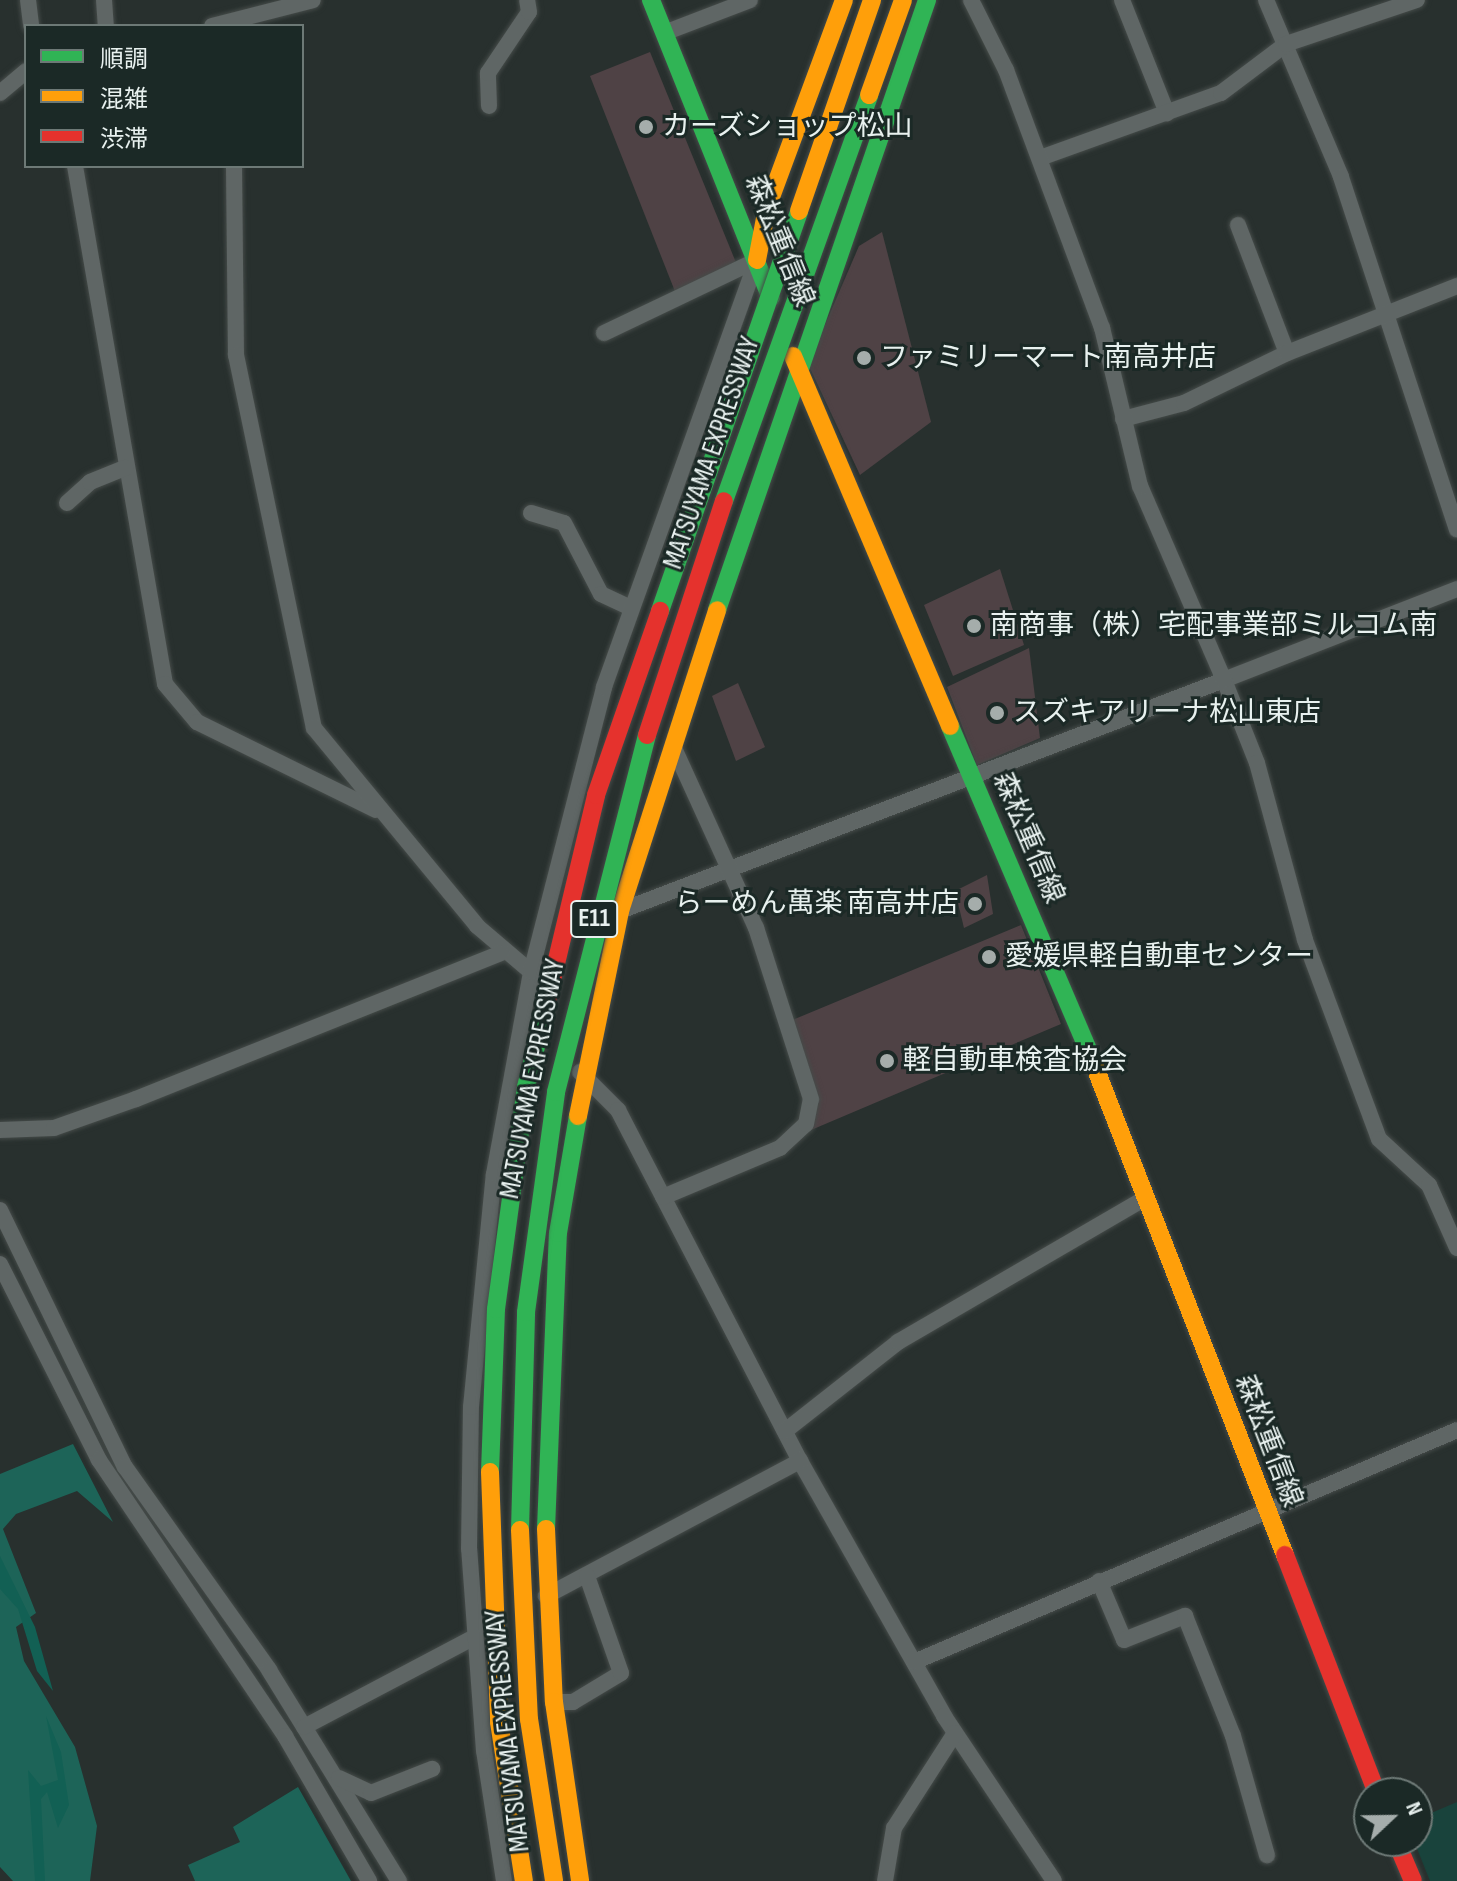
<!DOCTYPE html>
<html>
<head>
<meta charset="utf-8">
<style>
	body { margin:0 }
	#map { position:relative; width:1457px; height:1881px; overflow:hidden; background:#28302e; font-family:"Sofia Sans Condensed","Noto Sans JP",sans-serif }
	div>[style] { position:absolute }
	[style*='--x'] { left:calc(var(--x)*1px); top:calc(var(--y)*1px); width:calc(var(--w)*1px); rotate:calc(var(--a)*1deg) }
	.green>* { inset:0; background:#19433c }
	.forest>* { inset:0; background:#1d6458 }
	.water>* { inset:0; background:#126054 }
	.building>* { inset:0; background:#4f4245 }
	.roads { filter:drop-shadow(0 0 2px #454b49) drop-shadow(0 0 2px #454b49) }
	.street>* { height:16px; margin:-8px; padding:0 8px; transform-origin:8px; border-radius:8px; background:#5f6665 }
	.fast>* { height:18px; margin:-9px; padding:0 9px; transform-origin:9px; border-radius:9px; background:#30b455 }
	.slow>* { height:18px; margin:-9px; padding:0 9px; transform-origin:9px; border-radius:9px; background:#ff9f0a }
	.jam>* { height:18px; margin:-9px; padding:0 9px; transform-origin:9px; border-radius:9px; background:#e5322d }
	.bridges { filter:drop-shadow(0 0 2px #454b49) drop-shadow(0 0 2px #454b49) }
	.fast-bridge>* { height:18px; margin:-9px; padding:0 9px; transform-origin:9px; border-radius:9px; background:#30b455 }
	.slow-bridge>* { height:18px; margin:-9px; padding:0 9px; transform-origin:9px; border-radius:9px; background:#ff9f0a }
	.jam-bridge>* { height:18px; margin:-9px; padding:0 9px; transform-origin:9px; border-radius:9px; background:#e5322d }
	.dots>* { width:22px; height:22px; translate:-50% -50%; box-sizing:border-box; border:4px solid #1b2926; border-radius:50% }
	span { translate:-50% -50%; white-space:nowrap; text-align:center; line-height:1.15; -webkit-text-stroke:6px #1b2926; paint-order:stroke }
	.shield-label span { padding:2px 6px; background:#1b2926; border:2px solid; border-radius:6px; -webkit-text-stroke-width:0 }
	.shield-label { font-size:26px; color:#e8f1ef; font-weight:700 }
	.poi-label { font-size:28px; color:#e8f1ef }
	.left { translate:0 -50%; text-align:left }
	.right { translate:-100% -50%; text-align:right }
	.street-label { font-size:28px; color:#e8f1ef }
	.legend { position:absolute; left:24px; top:24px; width:280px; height:144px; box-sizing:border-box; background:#1b2926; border:2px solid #6d7976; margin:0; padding:10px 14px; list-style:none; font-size:24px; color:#e8f1ef }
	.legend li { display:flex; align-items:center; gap:16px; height:40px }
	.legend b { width:40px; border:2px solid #6d7976 }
	.north { position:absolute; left:1353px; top:1777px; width:80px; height:80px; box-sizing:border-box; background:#1b2926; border:2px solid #6d7976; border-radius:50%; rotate:68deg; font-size:22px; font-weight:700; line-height:32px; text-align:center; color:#e8f1ef }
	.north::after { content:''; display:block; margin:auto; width:28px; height:36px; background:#a5adab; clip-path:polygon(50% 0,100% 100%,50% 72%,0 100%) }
</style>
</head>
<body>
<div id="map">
	<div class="green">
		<div style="clip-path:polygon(1457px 1802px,1457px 1881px,1430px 1881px,1414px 1841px,1417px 1819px)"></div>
	</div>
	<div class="forest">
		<div style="clip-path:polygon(73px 1444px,113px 1522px,77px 1491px,16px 1514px,3px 1529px,36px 1613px,16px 1627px,24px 1661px,75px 1747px,97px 1826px,90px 1881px,13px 1881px,0 1867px,0 1474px)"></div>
		<div style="clip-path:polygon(298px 1787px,351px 1881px,195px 1881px,188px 1865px,240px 1842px,233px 1827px)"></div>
	</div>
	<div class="water">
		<div style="clip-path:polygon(0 1556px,35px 1627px,53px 1691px,37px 1671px,18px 1609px,0 1589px)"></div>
		<div style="clip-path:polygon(46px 1716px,61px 1752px,69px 1805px,58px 1828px,47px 1792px,41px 1799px,45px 1881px,35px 1881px,28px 1770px,41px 1786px,58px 1780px)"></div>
	</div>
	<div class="building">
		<div style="clip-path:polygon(650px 52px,737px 265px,676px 294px,590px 76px)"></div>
		<div style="clip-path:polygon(882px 232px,931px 422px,860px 475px,808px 364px,859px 246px)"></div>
		<div style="clip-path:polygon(1000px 569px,1024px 645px,953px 676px,924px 605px)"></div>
		<div style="clip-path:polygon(1029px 648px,1040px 738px,977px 765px,947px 687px)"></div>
		<div style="clip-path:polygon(738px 683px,765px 747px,736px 761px,712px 696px)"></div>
		<div style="clip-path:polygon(987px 875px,993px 914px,964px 928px,955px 891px)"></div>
		<div style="clip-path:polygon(1021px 925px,1061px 1024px,804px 1133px,809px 1098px,790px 1021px)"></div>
	</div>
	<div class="roads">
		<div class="street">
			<div style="--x:28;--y:0;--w:26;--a:83"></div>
			<div style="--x:104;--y:0;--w:26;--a:86"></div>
			<div style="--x:1122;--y:0;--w:122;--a:68.3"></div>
			<div style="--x:1266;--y:0;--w:192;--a:67"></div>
			<div style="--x:1341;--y:177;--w:371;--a:71.8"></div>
			<div style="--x:212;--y:26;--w:104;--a:-14.4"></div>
			<div style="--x:664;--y:33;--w:92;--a:-21"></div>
			<div style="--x:0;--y:93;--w:34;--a:-40"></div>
			<div style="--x:489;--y:106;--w:33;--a:-92"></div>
			<div style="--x:488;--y:73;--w:73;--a:-56.1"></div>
			<div style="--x:529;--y:12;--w:12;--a:-99"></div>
			<div style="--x:1040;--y:158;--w:192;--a:-19.8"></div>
			<div style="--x:1221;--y:93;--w:81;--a:-37"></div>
			<div style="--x:1286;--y:44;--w:138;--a:-18.6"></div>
			<div style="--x:75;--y:166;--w:526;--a:80.14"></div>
			<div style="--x:165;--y:684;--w:50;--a:49.9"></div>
			<div style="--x:197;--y:722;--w:199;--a:26.2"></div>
			<div style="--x:234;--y:166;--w:189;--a:89.4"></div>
			<div style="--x:236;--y:355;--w:381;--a:78.2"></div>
			<div style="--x:314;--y:728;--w:256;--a:50.5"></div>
			<div style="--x:477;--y:926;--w:71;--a:40.4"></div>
			<div style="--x:531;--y:972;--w:32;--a:64"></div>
			<div style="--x:1238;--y:225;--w:137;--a:69.1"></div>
			<div style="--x:604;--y:333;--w:170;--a:-25.5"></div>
			<div style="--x:1123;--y:419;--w:63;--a:-14.7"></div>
			<div style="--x:1184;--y:403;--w:114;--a:-25.9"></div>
			<div style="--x:1287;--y:353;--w:183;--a:-21.5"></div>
			<div style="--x:67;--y:503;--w:31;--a:-42"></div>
			<div style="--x:90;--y:482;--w:38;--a:-22"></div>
			<div style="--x:531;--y:513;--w:34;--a:17"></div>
			<div style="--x:564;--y:523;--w:80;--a:62.5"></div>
			<div style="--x:601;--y:594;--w:33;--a:25"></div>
			<div style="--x:1457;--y:589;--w:250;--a:158.7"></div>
			<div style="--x:1224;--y:680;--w:89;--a:68.3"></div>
			<div style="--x:1257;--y:763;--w:183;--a:74.8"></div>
			<div style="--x:1305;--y:940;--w:212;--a:69.6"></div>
			<div style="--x:1379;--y:1139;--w:68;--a:42.6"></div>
			<div style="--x:1429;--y:1185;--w:69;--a:66"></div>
			<div style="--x:620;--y:911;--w:647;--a:-20.93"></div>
			<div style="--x:1224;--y:680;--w:211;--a:-113.4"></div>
			<div style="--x:1140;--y:486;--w:163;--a:-103.5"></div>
			<div style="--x:1102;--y:328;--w:275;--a:-110.4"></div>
			<div style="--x:1006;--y:70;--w:78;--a:-116.6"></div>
			<div style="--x:580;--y:1072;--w:54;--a:45"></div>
			<div style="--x:618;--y:1110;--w:395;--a:62.6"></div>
			<div style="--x:800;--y:1461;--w:293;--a:60.5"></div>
			<div style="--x:944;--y:1716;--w:198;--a:56.3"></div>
			<div style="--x:0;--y:1130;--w:54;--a:-2.1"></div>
			<div style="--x:54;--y:1128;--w:87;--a:-19.5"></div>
			<div style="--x:136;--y:1099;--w:393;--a:-21.8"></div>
			<div style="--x:663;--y:1197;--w:127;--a:-22.7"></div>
			<div style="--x:780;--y:1148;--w:35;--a:-43"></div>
			<div style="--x:806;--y:1124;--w:25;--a:-79"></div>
			<div style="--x:811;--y:1099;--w:180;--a:-107.8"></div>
			<div style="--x:756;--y:928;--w:200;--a:-114.5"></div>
			<div style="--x:0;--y:1210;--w:286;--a:64.1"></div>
			<div style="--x:125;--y:1467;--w:249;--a:54.6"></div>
			<div style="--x:269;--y:1670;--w:248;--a:58.4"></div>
			<div style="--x:0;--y:1264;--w:220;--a:63.2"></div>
			<div style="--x:99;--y:1460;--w:333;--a:56"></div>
			<div style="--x:285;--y:1736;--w:168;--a:59.9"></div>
			<div style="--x:785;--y:1431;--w:144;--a:-38.2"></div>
			<div style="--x:898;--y:1342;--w:286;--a:-30.2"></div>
			<div style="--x:1099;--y:1581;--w:64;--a:67"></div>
			<div style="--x:1124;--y:1640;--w:66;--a:-21.5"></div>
			<div style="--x:1185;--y:1616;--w:129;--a:68.2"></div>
			<div style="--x:1233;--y:1736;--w:124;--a:74.1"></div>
			<div style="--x:546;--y:1596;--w:288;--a:-28"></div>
			<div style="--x:914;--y:1662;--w:590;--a:-23.13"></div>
			<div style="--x:554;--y:1702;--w:19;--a:0"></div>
			<div style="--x:573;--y:1702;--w:56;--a:-31.1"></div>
			<div style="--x:621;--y:1673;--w:103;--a:-109.3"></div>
			<div style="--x:304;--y:1727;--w:191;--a:-27.8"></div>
			<div style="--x:339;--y:1778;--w:35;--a:25"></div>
			<div style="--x:371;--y:1793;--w:66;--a:-21.5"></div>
			<div style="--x:504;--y:1881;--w:132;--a:-98.7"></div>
			<div style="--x:484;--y:1751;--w:203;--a:-94.2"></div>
			<div style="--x:469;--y:1549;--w:142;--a:-89.2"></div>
			<div style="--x:471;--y:1407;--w:234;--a:-84.4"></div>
			<div style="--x:494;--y:1174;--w:205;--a:-79.6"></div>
			<div style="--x:531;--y:972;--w:294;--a:-75.6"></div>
			<div style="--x:604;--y:687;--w:454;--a:-70.3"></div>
			<div style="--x:885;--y:1881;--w:54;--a:-80.4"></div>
			<div style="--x:894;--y:1828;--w:113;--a:-57.3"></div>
		</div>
		<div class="fast">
			<div style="--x:651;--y:0;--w:321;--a:68.1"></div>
			<div style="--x:717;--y:610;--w:645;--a:-71"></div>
			<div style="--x:950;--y:726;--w:365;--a:66.9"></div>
			<div style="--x:546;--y:1529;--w:296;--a:-87.7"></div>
			<div style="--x:558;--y:1233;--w:119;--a:-80.3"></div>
		</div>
		<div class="slow">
			<div style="--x:757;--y:260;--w:53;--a:-79.1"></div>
			<div style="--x:767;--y:208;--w:222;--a:-69.7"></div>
			<div style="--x:793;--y:356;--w:402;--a:67"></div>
			<div style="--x:1093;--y:1062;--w:529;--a:68.72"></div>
			<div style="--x:578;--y:1116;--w:209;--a:-78.4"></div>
			<div style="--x:620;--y:911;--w:316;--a:-72.1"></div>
			<div style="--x:546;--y:1529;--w:173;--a:87.4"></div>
			<div style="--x:554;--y:1702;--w:181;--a:81.7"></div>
		</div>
		<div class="jam">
			<div style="--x:1285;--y:1555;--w:255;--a:68.9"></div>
			<div style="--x:1396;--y:1841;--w:43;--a:67"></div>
		</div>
	</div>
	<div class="bridges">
		<div class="fast-bridge">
			<div style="--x:724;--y:501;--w:431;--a:-70.3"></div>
			<div style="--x:660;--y:611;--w:423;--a:-70.8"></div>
			<div style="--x:490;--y:1472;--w:163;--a:-87.9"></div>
			<div style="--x:496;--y:1309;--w:224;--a:-82.3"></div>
			<div style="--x:526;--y:1087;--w:75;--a:-76.1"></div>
			<div style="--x:520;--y:1530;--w:218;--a:-88.4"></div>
			<div style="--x:526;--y:1312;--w:222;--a:-82.2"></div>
			<div style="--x:556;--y:1092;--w:368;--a:-75.7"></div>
		</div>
		<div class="slow-bridge">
			<div style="--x:869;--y:95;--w:101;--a:-70.3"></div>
			<div style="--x:799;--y:211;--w:223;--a:-70.9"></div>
			<div style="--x:490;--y:1472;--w:250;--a:87.9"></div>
			<div style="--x:499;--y:1722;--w:161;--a:81.1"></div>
			<div style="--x:520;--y:1530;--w:189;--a:87.3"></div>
			<div style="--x:529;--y:1719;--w:164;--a:81.2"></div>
		</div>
		<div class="jam-bridge">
			<div style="--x:647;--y:735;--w:246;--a:-71.8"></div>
			<div style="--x:544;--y:1014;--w:225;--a:-76.6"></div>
			<div style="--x:596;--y:795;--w:195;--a:-70.8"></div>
		</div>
	</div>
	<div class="dots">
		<div style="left:646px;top:127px;background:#a5adab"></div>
		<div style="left:864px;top:358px;background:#a5adab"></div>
		<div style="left:974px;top:626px;background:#a5adab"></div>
		<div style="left:997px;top:713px;background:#a5adab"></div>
		<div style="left:975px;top:904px;background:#a5adab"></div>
		<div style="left:989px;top:957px;background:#a5adab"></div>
		<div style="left:887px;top:1061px;background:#a5adab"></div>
	</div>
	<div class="shield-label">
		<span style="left:594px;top:919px">E11</span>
	</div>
	<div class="poi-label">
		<span class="left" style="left:662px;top:127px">カーズショップ松山</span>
		<span class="left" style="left:880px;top:358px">ファミリーマート南高井店</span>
		<span class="left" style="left:990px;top:626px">南商事（株）宅配事業部ミルコム南</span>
		<span class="left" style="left:1013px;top:713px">スズキアリーナ松山東店</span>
		<span class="right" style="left:959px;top:904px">らーめん萬楽 南高井店</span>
		<span class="left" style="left:1005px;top:957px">愛媛県軽自動車センター</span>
		<span class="left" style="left:903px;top:1061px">軽自動車検査協会</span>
	</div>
	<div class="street-label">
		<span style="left:779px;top:241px;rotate:68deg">森松重信線</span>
		<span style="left:712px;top:453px;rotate:-71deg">MATSUYAMA EXPRESSWAY</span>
		<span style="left:1028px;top:838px;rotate:67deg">森松重信線</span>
		<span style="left:533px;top:1079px;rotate:-79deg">MATSUYAMA EXPRESSWAY</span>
		<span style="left:1268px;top:1441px;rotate:69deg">森松重信線</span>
		<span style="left:508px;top:1731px;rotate:-96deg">MATSUYAMA EXPRESSWAY</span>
	</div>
	<ul class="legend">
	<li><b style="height:10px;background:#30b455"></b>順調</li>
	<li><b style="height:10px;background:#ff9f0a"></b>混雑</li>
	<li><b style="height:10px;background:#e5322d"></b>渋滞</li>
	</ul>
	<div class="north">N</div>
</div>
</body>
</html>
